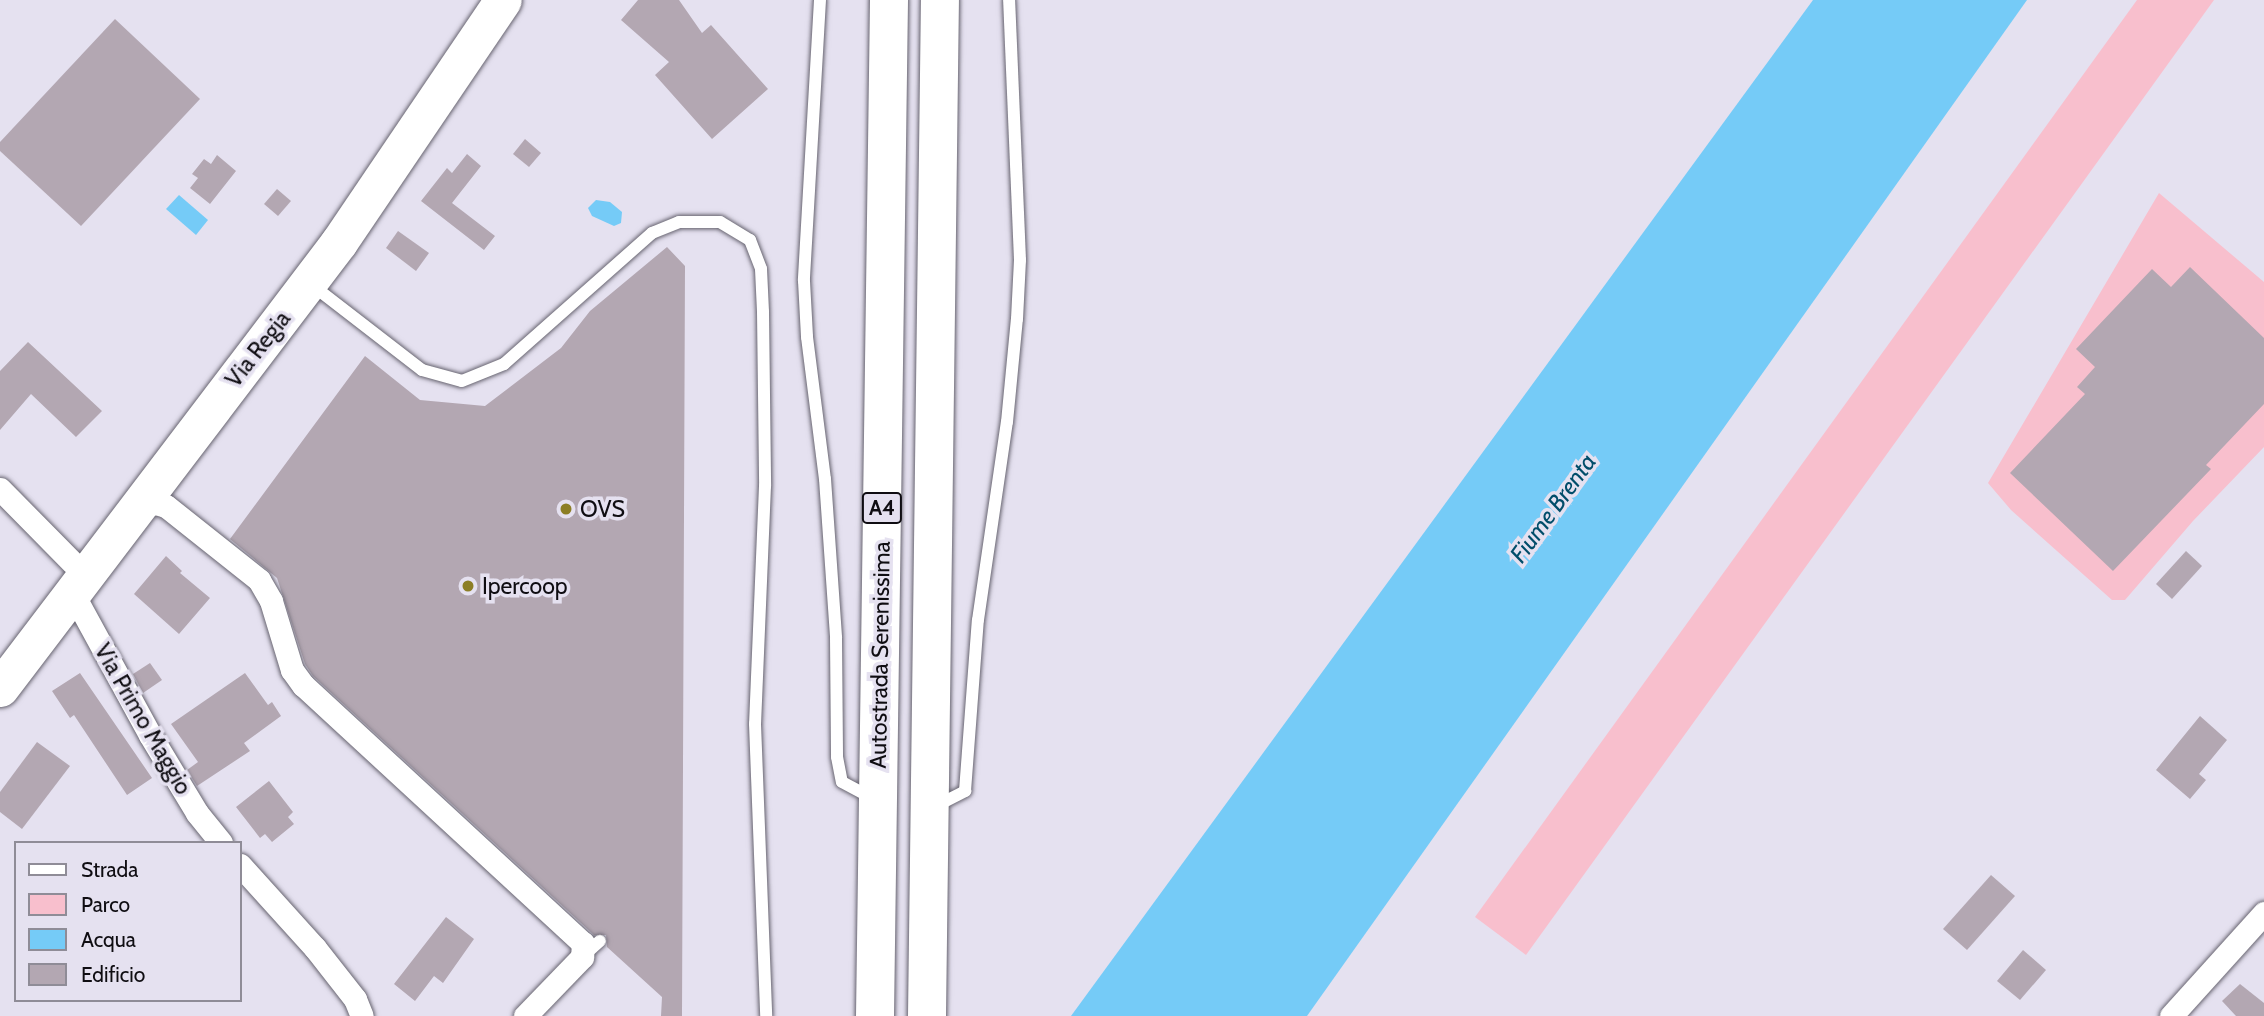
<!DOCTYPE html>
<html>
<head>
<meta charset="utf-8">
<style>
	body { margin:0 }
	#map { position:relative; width:2264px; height:1016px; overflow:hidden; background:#e5e1f0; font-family:Cabin,sans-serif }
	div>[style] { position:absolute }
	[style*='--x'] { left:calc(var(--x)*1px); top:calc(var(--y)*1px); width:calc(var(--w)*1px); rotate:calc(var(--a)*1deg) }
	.green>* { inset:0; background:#f8bfcd }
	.water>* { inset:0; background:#75cbf7 }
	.building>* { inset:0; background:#b3a7b2 }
	.roads { filter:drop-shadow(0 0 2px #676470) drop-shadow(0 0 2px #676470) }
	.service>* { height:12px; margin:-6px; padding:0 6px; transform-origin:6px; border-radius:6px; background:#fff }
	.minor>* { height:23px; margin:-11.5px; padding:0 11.5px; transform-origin:11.5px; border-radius:11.5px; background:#fff }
	.primary>* { height:37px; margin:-18.5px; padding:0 18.5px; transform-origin:18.5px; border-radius:18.5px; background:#fff }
	.motorway>* { height:38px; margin:-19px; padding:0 19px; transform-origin:19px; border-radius:19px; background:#fff }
	.dots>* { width:19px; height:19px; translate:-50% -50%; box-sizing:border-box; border:4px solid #e5e1f0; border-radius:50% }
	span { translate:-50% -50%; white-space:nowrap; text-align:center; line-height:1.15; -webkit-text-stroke:7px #e5e1f0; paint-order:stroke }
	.shield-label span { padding:2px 5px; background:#e5e1f0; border:2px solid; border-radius:5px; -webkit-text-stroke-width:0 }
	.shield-label { font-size:21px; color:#0f0d12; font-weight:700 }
	.street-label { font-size:23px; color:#0f0d12 }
	.poi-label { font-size:23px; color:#0f0d12 }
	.left { translate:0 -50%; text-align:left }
	.water-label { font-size:24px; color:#014d6a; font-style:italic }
	.legend { position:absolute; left:14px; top:841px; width:228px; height:161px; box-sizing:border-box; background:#e5e1f0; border:2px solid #8f8c97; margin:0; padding:9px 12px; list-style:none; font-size:21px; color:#0f0d12 }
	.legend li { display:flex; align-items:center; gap:14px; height:35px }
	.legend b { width:35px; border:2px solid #8f8c97 }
</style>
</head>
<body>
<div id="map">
	<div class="green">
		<div style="clip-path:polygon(2137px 0,2214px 0,1526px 955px,1475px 917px)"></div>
		<div style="clip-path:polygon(2159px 193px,2264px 282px,2264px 447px,2193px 521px,2125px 600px,2112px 600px,2011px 510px,1988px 483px)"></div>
	</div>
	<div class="water">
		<div style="clip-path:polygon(1813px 0,2027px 0,1307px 1016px,1071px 1016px)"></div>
		<div style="clip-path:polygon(179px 195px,208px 220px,196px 235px,166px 209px)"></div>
		<div style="clip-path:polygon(596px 200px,610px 202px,622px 212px,621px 223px,614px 226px,592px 216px,588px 208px)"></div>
	</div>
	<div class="building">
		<div style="clip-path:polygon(638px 0,679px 0,702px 33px,711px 25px,768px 89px,712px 139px,655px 75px,669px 62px,621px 20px)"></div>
		<div style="clip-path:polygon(115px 19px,200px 99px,81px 226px,0 151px,0 142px)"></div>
		<div style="clip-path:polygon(525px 139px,541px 153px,529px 167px,513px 154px)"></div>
		<div style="clip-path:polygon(467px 154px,481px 166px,452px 203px,495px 236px,484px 250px,421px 201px,447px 168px,452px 173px)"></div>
		<div style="clip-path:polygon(217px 155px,236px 171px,210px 204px,190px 188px,198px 178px,192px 174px,204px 159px,211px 164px)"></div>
		<div style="clip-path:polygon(277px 189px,291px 201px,278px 216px,264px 204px)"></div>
		<div style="clip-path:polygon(398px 231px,429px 253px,416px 271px,386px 248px)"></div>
		<div style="clip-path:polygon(667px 247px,685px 266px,682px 1016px,661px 1016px,662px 997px,607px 947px,606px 935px,594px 935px,313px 676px,305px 664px,277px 578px,230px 539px,365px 356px,420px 400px,485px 406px,561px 348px,590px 311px)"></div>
		<div style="clip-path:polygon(2190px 267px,2264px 338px,2264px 404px,2206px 465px,2211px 469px,2113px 571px,2010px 473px,2085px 394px,2077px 387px,2095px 367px,2076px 349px,2152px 269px,2171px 287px)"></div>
		<div style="clip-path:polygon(28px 342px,102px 411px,76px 437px,31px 394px,0 430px,0 371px)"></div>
		<div style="clip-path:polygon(2186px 551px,2202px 566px,2172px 599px,2156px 584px)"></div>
		<div style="clip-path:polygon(166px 556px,182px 571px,180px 573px,210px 598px,179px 634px,134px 594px)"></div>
		<div style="clip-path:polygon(150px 663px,162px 680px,143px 693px,133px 674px)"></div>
		<div style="clip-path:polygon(80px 673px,152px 778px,127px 795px,74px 715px,70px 718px,52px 691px)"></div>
		<div style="clip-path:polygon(245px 673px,268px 705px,272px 702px,281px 716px,244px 743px,250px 751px,197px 786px,187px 770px,198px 762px,171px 724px)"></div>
		<div style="clip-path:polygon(2200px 716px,2227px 740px,2199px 774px,2206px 780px,2190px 799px,2156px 770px)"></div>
		<div style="clip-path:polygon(37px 742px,70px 766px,22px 829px,0 812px,0 792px)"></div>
		<div style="clip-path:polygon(269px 781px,293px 812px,288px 817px,294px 824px,272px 842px,265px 834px,260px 838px,236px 807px)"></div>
		<div style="clip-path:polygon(1991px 875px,2015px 896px,1967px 950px,1943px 929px)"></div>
		<div style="clip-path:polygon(446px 917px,474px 939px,443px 983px,434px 976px,415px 1001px,394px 984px)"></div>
		<div style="clip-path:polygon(2023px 950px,2046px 970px,2020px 1000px,1997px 981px)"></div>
		<div style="clip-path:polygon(2240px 984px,2264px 1003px,2264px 1016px,2236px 1016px,2222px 1001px)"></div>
	</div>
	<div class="roads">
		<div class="service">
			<div style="--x:820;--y:0;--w:281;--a:93.3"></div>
			<div style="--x:804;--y:281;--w:56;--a:86.9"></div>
			<div style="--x:807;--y:337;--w:143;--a:82.8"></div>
			<div style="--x:825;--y:479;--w:159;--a:86"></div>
			<div style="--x:836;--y:638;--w:119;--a:89.5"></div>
			<div style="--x:837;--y:757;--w:25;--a:79"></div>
			<div style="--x:842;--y:782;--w:34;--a:28"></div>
			<div style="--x:312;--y:285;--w:139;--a:37.7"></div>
			<div style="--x:422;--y:370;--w:41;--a:15.4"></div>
			<div style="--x:462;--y:381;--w:45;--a:-22"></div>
			<div style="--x:504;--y:364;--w:198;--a:-41.5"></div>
			<div style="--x:652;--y:233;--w:29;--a:-22"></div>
			<div style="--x:679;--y:222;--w:41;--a:0"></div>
			<div style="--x:720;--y:222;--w:35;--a:31"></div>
			<div style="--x:750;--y:240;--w:31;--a:69"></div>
			<div style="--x:761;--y:269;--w:43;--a:87.3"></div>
			<div style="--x:763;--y:312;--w:174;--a:89.3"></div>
			<div style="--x:765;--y:486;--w:238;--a:92.4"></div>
			<div style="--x:755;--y:724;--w:292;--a:87.8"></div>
			<div style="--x:936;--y:806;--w:33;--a:-27"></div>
			<div style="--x:965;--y:791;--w:171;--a:-85.7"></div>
			<div style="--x:978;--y:620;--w:200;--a:-81.7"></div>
			<div style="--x:1007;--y:422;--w:103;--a:-84.5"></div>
			<div style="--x:1017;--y:319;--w:59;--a:-87.1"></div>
			<div style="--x:1020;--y:260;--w:260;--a:-92.4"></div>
			<div style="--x:582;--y:957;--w:24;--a:-42"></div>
		</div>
		<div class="minor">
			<div style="--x:0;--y:489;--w:103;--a:45.4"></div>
			<div style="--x:137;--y:506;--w:19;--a:-9"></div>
			<div style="--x:156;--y:503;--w:10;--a:17"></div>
			<div style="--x:166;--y:506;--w:119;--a:38.5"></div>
			<div style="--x:259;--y:580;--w:24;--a:60"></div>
			<div style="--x:271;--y:601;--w:72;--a:73.1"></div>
			<div style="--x:292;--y:670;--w:19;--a:54"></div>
			<div style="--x:303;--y:685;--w:381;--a:42.7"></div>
			<div style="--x:583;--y:943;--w:14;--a:94"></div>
			<div style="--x:582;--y:957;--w:82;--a:134"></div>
			<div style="--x:72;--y:592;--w:163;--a:61.4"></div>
			<div style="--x:150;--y:735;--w:91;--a:58.9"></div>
			<div style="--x:197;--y:813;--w:38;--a:51"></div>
			<div style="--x:240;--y:865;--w:112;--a:47.9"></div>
			<div style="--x:315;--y:948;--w:65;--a:51.9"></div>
			<div style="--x:355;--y:999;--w:18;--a:68"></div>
			<div style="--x:2171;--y:1016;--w:139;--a:-47.9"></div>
		</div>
		<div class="primary">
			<div style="--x:0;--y:688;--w:560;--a:-52.76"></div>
			<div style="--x:339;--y:242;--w:292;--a:-55.9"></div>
		</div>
		<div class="motorway">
			<div style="--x:875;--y:1016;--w:1016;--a:-89.21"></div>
			<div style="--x:927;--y:1016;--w:1016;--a:-89.27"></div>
		</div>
	</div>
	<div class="dots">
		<div style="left:566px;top:509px;background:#8c7e25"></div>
		<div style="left:468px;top:586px;background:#8c7e25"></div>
	</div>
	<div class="shield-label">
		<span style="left:882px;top:508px">A4</span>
	</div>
	<div class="street-label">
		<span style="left:258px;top:349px;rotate:-52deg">Via Regia</span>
		<span style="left:880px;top:655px;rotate:-89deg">Autostrada Serenissima</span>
		<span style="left:143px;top:719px;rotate:60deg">Via Primo Maggio</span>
	</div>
	<div class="poi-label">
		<span class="left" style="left:580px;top:509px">OVS</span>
		<span class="left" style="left:482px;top:586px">Ipercoop</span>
	</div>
	<div class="water-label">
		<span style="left:1553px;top:508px;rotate:-54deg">Fiume Brenta</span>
	</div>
	<ul class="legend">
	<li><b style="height:9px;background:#fff"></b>Strada</li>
	<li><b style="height:19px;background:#f8bfcd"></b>Parco</li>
	<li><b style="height:19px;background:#75cbf7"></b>Acqua</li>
	<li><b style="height:19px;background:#b3a7b2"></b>Edificio</li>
	</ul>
</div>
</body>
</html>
